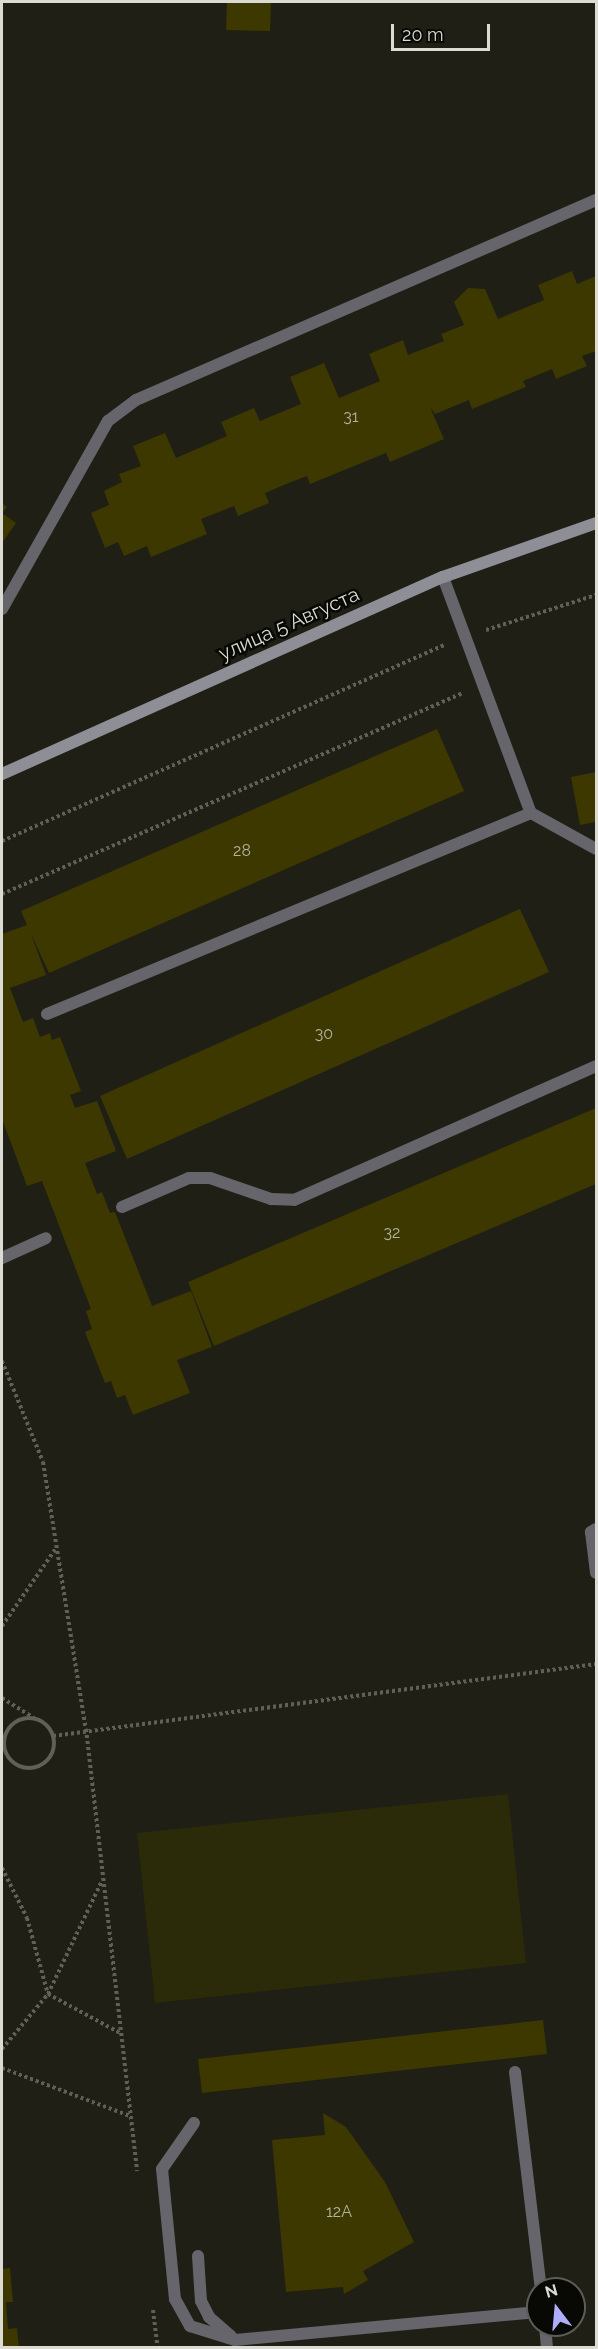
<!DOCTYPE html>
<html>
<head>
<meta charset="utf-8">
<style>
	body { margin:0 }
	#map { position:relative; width:598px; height:2349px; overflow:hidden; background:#1f1f15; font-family:Raleway,sans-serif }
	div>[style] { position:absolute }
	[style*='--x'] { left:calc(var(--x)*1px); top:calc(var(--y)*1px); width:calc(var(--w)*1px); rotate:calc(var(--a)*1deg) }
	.green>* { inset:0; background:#2b2a09 }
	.building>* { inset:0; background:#3c3800 }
	.path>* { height:4px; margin-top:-2px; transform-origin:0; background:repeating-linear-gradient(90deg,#606057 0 3px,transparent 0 6px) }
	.path>.ring { margin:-2px; padding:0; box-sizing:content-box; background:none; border:4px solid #606057; border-radius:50% }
	.lane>* { height:12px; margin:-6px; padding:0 6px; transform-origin:6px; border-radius:6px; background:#65656b }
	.secondary>* { height:12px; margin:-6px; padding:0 6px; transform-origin:6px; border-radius:6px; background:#8e8e97 }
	span { translate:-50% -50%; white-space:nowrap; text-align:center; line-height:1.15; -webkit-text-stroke:5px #080805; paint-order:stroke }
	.number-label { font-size:16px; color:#b3b29f }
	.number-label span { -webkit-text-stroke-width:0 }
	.street-label { font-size:20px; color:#dbdbd4 }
	.frame { position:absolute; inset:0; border:3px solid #dbdbd4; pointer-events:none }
	.north { position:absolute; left:526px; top:2277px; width:60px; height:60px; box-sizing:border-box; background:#080805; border:2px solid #5c5c58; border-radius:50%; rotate:344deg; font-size:16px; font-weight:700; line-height:24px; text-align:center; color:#dbdbd4 }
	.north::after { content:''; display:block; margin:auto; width:21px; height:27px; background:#afaefa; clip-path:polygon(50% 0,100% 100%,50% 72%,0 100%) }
	.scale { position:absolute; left:391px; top:24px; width:99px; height:27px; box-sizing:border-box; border:3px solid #dbdbd4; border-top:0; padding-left:8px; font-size:18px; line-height:21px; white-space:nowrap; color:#dbdbd4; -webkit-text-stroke:4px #080805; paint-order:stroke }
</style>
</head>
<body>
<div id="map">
	<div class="green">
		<div style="clip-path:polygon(508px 1794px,526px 1963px,155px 2003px,137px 1833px)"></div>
	</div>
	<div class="building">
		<div style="clip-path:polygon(227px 2px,271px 2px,270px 31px,226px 30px)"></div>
		<div style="clip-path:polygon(572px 271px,577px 284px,596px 276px,596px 351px,582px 356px,587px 366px,556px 379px,552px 369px,523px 381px,526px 387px,472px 409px,469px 400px,435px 414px,430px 407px,444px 439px,390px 462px,386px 453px,310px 484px,307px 476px,286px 484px,265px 493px,269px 503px,238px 516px,234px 506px,201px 519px,207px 534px,151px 557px,147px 546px,124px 556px,118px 542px,105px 548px,91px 513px,109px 505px,104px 491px,122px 482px,119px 474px,141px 466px,133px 446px,165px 433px,176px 458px,227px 436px,221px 422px,254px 408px,260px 421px,301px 404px,290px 377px,324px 363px,339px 398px,380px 381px,369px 354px,403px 340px,408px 355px,444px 341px,441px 334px,464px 325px,454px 302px,468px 288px,485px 289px,498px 319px,544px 300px,538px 285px)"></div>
		<div style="clip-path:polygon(2px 503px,7px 507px,2px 513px,16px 523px,2px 543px)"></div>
		<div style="clip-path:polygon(437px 729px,464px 791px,49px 973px,31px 934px,46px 975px,10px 988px,23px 1022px,33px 1018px,40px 1037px,50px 1033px,52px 1040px,60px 1037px,81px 1091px,70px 1095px,75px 1108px,97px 1101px,116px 1151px,85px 1163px,97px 1194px,102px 1192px,110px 1213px,115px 1212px,152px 1306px,191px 1291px,212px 1347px,177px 1360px,190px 1393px,133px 1415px,125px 1395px,117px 1398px,111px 1381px,105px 1383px,85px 1332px,92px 1329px,86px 1311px,91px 1309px,42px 1181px,27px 1186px,2px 1119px,2px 934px,27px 925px,21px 911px)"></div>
		<div style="clip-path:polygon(596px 772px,596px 822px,580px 825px,571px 777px)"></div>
		<div style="clip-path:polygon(520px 909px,549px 972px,127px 1159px,100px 1096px)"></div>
		<div style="clip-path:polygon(596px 1108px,596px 1184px,214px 1346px,188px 1282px)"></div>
		<div style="clip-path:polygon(543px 2020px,547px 2054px,202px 2093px,198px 2059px)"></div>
		<div style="clip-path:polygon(323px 2113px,346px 2127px,385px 2182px,414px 2242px,363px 2271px,368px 2280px,344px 2294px,343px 2287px,286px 2292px,272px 2140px,325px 2135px)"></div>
		<div style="clip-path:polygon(10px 2268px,13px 2302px,6px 2302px,8px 2329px,17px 2328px,19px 2348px,2px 2348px,2px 2269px)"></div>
	</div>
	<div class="path">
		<div style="--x:486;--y:630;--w:115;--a:-17.7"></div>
		<div style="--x:2;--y:841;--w:484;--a:-23.9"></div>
		<div style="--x:2;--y:894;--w:503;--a:-23.56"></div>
		<div style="--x:2;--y:1361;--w:109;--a:67.9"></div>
		<div style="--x:43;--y:1462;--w:270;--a:80.9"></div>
		<div style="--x:86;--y:1729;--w:445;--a:83.4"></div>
		<div style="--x:2;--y:1626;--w:96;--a:-55.2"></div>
		<div style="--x:2;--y:1698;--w:38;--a:32"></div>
		<div class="ring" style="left:4px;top:1718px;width:46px;height:46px"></div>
		<div style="--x:53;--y:1736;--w:548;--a:-7.55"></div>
		<div style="--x:2;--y:1868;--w:56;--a:63.4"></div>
		<div style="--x:27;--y:1918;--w:79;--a:74.6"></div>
		<div style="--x:48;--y:1994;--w:82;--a:28.4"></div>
		<div style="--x:2;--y:2049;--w:72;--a:-50.1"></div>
		<div style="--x:48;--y:1994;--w:125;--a:-64.5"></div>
		<div style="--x:2;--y:2068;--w:137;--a:20.6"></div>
		<div style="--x:153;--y:2310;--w:38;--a:83"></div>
	</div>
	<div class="lane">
		<div style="--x:443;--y:577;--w:252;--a:69.6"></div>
		<div style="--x:531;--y:813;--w:74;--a:29"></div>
		<div style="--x:2;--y:609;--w:216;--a:-60.6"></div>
		<div style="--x:108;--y:421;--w:35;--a:-37"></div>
		<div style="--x:136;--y:400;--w:502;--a:-23.5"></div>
		<div style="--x:47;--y:1014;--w:524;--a:-22.55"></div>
		<div style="--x:122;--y:1207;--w:73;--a:-23.4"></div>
		<div style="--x:189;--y:1178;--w:21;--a:0"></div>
		<div style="--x:210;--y:1178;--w:65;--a:19"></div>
		<div style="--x:271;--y:1199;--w:23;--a:2"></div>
		<div style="--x:294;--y:1200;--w:330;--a:-23.9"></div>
		<div style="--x:2;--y:1258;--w:48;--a:-24.4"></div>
		<div style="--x:596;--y:1529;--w:6;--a:149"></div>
		<div style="--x:591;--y:1532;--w:41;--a:83"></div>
		<div style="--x:515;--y:2072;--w:219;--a:83.2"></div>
		<div style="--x:194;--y:2123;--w:56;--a:124.8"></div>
		<div style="--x:162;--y:2169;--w:131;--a:84.3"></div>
		<div style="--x:175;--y:2299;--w:31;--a:61"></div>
		<div style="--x:190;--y:2326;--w:47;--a:17.3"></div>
		<div style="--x:235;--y:2340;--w:304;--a:-5.3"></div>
		<div style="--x:198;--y:2256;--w:45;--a:86.2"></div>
		<div style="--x:201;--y:2301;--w:18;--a:63"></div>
		<div style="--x:209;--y:2317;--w:29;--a:41"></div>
		<div style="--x:545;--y:2325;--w:23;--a:85"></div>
	</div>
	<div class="secondary">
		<div style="--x:2;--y:774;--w:483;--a:-24.1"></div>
		<div style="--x:443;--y:577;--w:162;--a:-19.4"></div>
	</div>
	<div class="number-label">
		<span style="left:351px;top:417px">31</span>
		<span style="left:242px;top:851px">28</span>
		<span style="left:324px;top:1034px">30</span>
		<span style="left:392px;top:1233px">32</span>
		<span style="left:339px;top:2212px">12А</span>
	</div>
	<div class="street-label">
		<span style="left:289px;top:624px;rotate:-24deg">улица 5 Августа</span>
	</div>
	<div class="frame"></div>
	<div class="north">N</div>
	<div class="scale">20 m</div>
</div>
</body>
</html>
